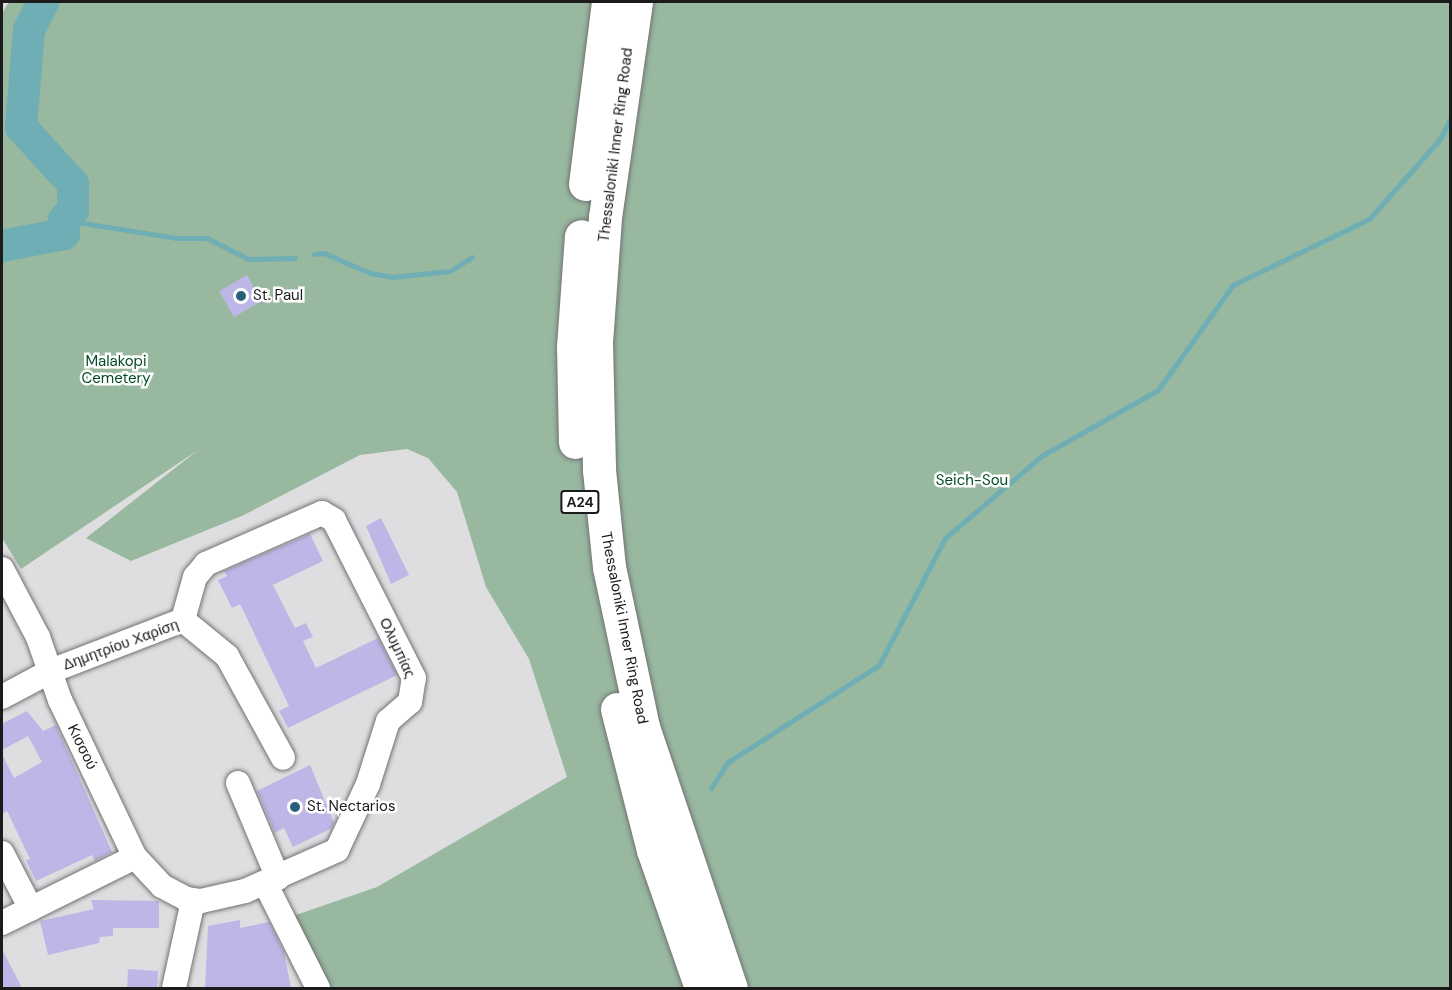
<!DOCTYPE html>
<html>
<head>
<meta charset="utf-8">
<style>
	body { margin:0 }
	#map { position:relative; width:1452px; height:990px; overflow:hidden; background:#dedee0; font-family:"DM Sans",sans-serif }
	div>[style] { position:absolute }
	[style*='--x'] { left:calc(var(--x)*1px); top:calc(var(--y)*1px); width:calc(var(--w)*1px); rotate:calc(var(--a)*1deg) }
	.green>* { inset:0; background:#98b89f }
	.stream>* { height:5px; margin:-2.5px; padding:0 2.5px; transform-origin:2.5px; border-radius:2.5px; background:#6eaeb4 }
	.river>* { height:32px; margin:-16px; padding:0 16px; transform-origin:16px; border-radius:16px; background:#6eaeb4 }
	.building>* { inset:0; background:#bcb7e6 }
	.roads { filter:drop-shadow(0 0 2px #727274) drop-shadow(0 0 2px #727274) }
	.minor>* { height:24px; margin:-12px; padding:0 12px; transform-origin:12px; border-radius:12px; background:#fff }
	.highway>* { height:33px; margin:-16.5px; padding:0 16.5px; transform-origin:16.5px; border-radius:16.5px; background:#fff }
	.dots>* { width:16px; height:16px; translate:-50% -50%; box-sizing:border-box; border:3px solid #fff; border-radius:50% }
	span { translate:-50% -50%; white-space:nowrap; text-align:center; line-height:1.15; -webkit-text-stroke:5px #fff; paint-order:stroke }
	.shield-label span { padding:2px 4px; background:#fff; border:2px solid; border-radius:4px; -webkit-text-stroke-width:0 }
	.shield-label { font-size:14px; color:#1b1b1c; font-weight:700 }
	.street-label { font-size:15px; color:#1b1b1c }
	.poi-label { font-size:15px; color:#1b1b1c }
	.left { translate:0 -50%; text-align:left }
	.park-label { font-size:15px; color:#014c24 }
	.frame { position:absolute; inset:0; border:3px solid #1b1b1c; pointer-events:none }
</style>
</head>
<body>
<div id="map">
	<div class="green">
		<div style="clip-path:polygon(9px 2px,1450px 2px,1450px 988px,331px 988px,293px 916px,377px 887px,567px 777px,529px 659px,486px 587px,457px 492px,428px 458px,407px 449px,360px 455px,244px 515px,131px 561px,86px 538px,198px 450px,21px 569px,2px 538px,2px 13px)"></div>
	</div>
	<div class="stream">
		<div style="--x:64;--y:220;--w:113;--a:9.1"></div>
		<div style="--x:176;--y:238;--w:31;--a:0"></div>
		<div style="--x:207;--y:238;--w:46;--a:27.1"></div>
		<div style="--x:248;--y:259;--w:47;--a:-1.2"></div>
		<div style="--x:314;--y:254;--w:10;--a:-6"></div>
		<div style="--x:324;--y:253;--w:50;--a:23.5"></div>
		<div style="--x:370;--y:273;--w:22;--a:10"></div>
		<div style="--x:392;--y:277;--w:58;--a:-5.9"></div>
		<div style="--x:450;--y:271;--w:26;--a:-32"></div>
		<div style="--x:711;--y:788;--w:31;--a:-57"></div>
		<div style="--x:728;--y:762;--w:179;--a:-32.7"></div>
		<div style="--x:879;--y:665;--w:143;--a:-62.5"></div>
		<div style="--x:945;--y:538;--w:128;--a:-40.3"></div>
		<div style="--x:1043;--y:455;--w:132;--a:-29.5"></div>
		<div style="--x:1158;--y:390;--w:129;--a:-54.5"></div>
		<div style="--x:1233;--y:285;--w:151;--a:-25.9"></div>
		<div style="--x:1369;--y:219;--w:107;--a:-48.4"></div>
		<div style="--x:1440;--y:139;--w:22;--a:-63"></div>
	</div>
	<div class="river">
		<div style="--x:2;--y:246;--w:63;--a:-11"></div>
		<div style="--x:64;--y:234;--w:14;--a:-90"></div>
		<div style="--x:64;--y:220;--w:13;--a:-48"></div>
		<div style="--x:73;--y:210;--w:26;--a:-90"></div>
		<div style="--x:73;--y:184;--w:77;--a:-132.4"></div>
		<div style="--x:21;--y:127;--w:97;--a:-85.3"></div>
		<div style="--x:29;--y:30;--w:31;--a:-63"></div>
	</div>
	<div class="building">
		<div style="clip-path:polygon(247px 275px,262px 301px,234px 317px,219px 291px)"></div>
		<div style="clip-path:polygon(381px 518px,409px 575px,391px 584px,366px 526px)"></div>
		<div style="clip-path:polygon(310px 534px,323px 561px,273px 585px,295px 628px,306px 623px,313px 637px,303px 641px,316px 668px,378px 638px,397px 675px,288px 728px,279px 711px,289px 706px,240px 604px,232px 608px,218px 580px,227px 576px,224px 571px)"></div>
		<div style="clip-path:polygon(27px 711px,43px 731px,56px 725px,112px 852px,95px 861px,92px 855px,36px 881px,26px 860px,30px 859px,7px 811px,2px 814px,2px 754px,14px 778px,42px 762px,28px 736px,2px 750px,2px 724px)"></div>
		<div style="clip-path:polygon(310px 765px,334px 823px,332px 828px,293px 847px,284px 828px,275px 833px,257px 791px)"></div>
		<div style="clip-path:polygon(91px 900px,159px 901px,159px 928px,113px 928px,113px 936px,100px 937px,99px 943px,48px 955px,40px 921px,94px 909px)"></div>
		<div style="clip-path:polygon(240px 920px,240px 928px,269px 922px,284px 952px,291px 988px,205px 988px,208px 926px)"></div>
		<div style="clip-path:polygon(2px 949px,22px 988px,2px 988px)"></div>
		<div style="clip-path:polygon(128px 969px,158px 971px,157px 988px,127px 988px)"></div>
	</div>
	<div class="roads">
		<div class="minor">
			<div style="--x:2;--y:569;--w:77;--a:62.1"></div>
			<div style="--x:38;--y:637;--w:67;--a:70.8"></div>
			<div style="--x:60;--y:700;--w:174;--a:64.5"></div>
			<div style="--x:135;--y:857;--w:40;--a:47"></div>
			<div style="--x:162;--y:886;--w:27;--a:28"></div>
			<div style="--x:186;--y:899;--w:15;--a:8"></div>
			<div style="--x:201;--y:901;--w:45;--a:-12.8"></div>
			<div style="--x:245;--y:891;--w:101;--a:-24"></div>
			<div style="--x:337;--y:850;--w:73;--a:-64.8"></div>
			<div style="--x:368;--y:784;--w:66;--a:-72.4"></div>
			<div style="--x:388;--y:721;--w:29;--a:-41"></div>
			<div style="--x:410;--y:702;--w:24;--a:-81"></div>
			<div style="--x:414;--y:678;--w:177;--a:-116.9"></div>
			<div style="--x:334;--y:520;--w:14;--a:-150"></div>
			<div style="--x:322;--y:513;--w:127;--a:156.3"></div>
			<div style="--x:206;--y:564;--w:17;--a:130"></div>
			<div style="--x:195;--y:577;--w:45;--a:105.6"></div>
			<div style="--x:2;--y:697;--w:55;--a:-28"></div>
			<div style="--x:51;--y:671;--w:142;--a:-21.1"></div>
			<div style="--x:183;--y:620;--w:57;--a:39.3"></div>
			<div style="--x:227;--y:656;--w:116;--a:61.2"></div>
			<div style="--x:238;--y:783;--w:103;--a:67.2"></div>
			<div style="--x:2;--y:853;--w:63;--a:62.6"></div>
			<div style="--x:265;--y:883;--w:118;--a:63.2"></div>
			<div style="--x:2;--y:923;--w:148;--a:-26.4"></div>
			<div style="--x:174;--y:988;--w:89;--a:-77.7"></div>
		</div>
		<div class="highway">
			<div style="--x:636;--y:2;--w:217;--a:98.2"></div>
			<div style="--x:605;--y:217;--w:127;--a:94.1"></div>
			<div style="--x:596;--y:344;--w:126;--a:88.6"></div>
			<div style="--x:599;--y:470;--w:98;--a:84.1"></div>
			<div style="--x:609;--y:567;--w:164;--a:78"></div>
			<div style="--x:643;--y:727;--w:275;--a:71.4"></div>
			<div style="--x:585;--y:184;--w:183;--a:-82.8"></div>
			<div style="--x:575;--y:442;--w:95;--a:-91.2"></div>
			<div style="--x:573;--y:347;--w:111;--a:-85.9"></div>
			<div style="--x:617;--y:709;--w:146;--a:75.7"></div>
			<div style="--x:653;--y:850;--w:146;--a:70.8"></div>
		</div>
	</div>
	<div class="dots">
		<div style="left:241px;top:296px;background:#2a5f7b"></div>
		<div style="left:295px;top:807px;background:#2a5f7b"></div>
	</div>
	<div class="shield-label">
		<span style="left:580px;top:502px">Α24</span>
	</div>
	<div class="street-label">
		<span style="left:616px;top:145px;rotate:-83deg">Thessaloniki Inner Ring Road</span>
		<span style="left:624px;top:628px;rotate:79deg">Thessaloniki Inner Ring Road</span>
		<span style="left:121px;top:645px;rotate:-20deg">Δημητρίου Χαρίση</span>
		<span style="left:397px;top:648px;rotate:65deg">Ολυμπίας</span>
		<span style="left:82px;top:747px;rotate:64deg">Κισσού</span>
	</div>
	<div class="poi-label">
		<span class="left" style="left:253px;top:296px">St. Paul</span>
		<span class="left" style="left:307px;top:807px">St. Nectarios</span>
	</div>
	<div class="park-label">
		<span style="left:116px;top:370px">Malakopi<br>Cemetery</span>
		<span style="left:972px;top:481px">Seich-Sou</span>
	</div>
	<div class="frame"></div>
</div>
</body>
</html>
